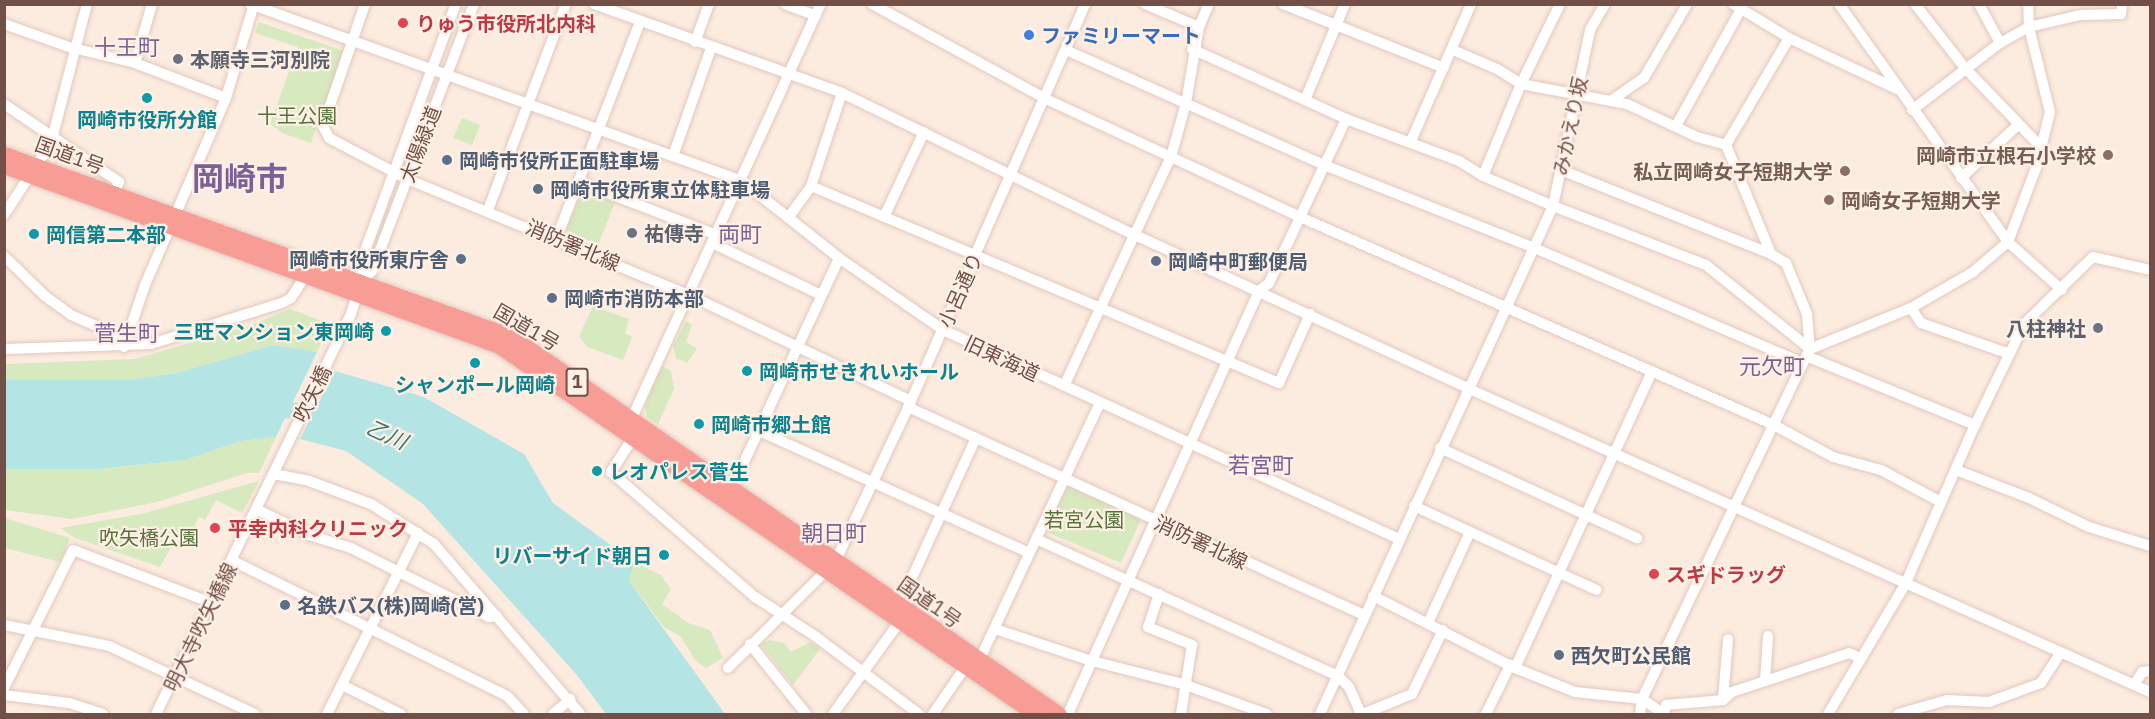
<!DOCTYPE html>
<html>
<head>
<meta charset="utf-8">
<style>
	body { margin:0 }
	#map { position:relative; width:2155px; height:719px; overflow:hidden; background:#fcecdf; font-family:"IBM Plex Sans","Noto Sans JP",sans-serif }
	div>[style] { position:absolute }
	[style*='--x'] { left:calc(var(--x)*1px); top:calc(var(--y)*1px); width:calc(var(--w)*1px); rotate:calc(var(--a)*1deg) }
	.green>* { inset:0; background:#d7e9be }
	.water>* { inset:0; background:#b4e5e4 }
	.river>* { height:16px; margin:-8px; padding:0 8px; transform-origin:8px; border-radius:8px; background:#b4e5e4 }
	.roads { filter:drop-shadow(0 0 2px #e2c8bf) drop-shadow(0 0 2px #e2c8bf) }
	.minor>* { height:10px; margin:-5px; padding:0 5px; transform-origin:5px; border-radius:5px; background:#fff }
	.highway>* { height:15px; margin:-7.5px; padding:0 7.5px; transform-origin:7.5px; border-radius:7.5px; background:#f89d95 }
	.dots>* { width:16px; height:16px; translate:-50% -50%; box-sizing:border-box; border:3px solid #fff0e6; border-radius:50% }
	span { translate:-50% -50%; white-space:nowrap; text-align:center; line-height:1.15; -webkit-text-stroke:4.5px #fff0e6; paint-order:stroke }
	.shield-label span { padding:2px 4px; background:#fff0e6; border:2px solid; border-radius:4px; -webkit-text-stroke-width:0 }
	.shield-label { font-size:18px; color:#724f47; font-weight:700 }
	.health-label { font-size:20px; color:#be3a42; font-weight:700 }
	.left { translate:0 -50%; text-align:left }
	.shop-label { font-size:20px; color:#366cbe; font-weight:700 }
	.worship-label { font-size:20px; color:#5b616d; font-weight:700 }
	.right { translate:-100% -50%; text-align:right }
	.park-label { font-size:20px; color:#57733c }
	.culture-label { font-size:20px; color:#0d838f; font-weight:700 }
	.street-label { font-size:20px; color:#724f47 }
	.education-label { font-size:20px; color:#785e54; font-weight:700 }
	.service-label { font-size:20px; color:#4e5e75; font-weight:700 }
	.water-label { font-size:21px; color:#3b7878; font-style:italic }
	.quarter-label { font-size:22px; color:#7b6296 }
	.town-label { font-size:32px; color:#7b6296; font-weight:700 }
	.frame { position:absolute; inset:0; border:6px solid #724f47; pointer-events:none }
</style>
</head>
<body>
<div id="map">
	<div class="green">
		<div style="clip-path:polygon(259px 22px,344px 51px,311px 143px,282px 133px,270px 124px,298px 47px,255px 33px)"></div>
		<div style="clip-path:polygon(462px 118px,480px 125px,472px 145px,453px 138px)"></div>
		<div style="clip-path:polygon(584px 187px,616px 200px,598px 245px,566px 230px)"></div>
		<div style="clip-path:polygon(593px 306px,629px 319px,625px 333px,632px 337px,623px 360px,587px 347px,579px 336px)"></div>
		<div style="clip-path:polygon(290px 309px,330px 324px,317px 352px,273px 345px,177px 373px,129px 380px,5px 380px,5px 364px,135px 359px,249px 326px)"></div>
		<div style="clip-path:polygon(686px 321px,692px 325px,686px 342px,697px 349px,687px 363px,676px 358px,673px 346px)"></div>
		<div style="clip-path:polygon(662px 366px,671px 371px,674px 389px,658px 424px,647px 417px,645px 405px)"></div>
		<div style="clip-path:polygon(276px 437px,259px 473px,247px 473px,157px 502px,72px 519px,5px 510px,5px 469px,98px 469px,185px 460px,241px 441px)"></div>
		<div style="clip-path:polygon(259px 481px,242px 513px,216px 500px,205px 520px,199px 517px,185px 547px,173px 544px,160px 567px,75px 538px,60px 528px,141px 514px)"></div>
		<div style="clip-path:polygon(1065px 482px,1143px 515px,1121px 563px,1044px 531px)"></div>
		<div style="clip-path:polygon(5px 518px,70px 538px,60px 562px,5px 548px)"></div>
		<div style="clip-path:polygon(634px 562px,661px 575px,671px 589px,662px 604px,688px 623px,710px 630px,723px 658px,706px 668px,696px 661px,680px 636px,664px 627px,629px 581px)"></div>
		<div style="clip-path:polygon(770px 640px,784px 643px,791px 652px,810px 642px,820px 649px,793px 685px,761px 644px)"></div>
	</div>
	<div class="water">
		<div style="clip-path:polygon(273px 345px,317px 352px,276px 437px,241px 441px,185px 460px,98px 469px,5px 469px,5px 380px,129px 380px,177px 373px)"></div>
		<div style="clip-path:polygon(335px 371px,424px 397px,524px 454px,553px 503px,634px 562px,629px 581px,725px 714px,606px 714px,576px 674px,423px 504px,346px 451px,300px 439px)"></div>
	</div>
	<div class="river">
		<div style="--x:268;--y:410;--w:55;--a:1"></div>
		<div style="--x:323;--y:411;--w:15;--a:16"></div>
	</div>
	<div class="roads">
		<div class="minor">
			<div style="--x:250;--y:4;--w:523;--a:19.79"></div>
			<div style="--x:742;--y:181;--w:124;--a:38.4"></div>
			<div style="--x:839;--y:258;--w:126;--a:34.7"></div>
			<div style="--x:943;--y:330;--w:502;--a:24.62"></div>
			<div style="--x:365;--y:4;--w:129;--a:109"></div>
			<div style="--x:323;--y:126;--w:13;--a:63"></div>
			<div style="--x:329;--y:138;--w:88;--a:27.7"></div>
			<div style="--x:407;--y:179;--w:305;--a:22.4"></div>
			<div style="--x:689;--y:295;--w:246;--a:25.5"></div>
			<div style="--x:594;--y:4;--w:263;--a:19.7"></div>
			<div style="--x:842;--y:93;--w:326;--a:25.9"></div>
			<div style="--x:1135;--y:235;--w:366;--a:24.7"></div>
			<div style="--x:1467;--y:388;--w:748;--a:23.99"></div>
			<div style="--x:785;--y:4;--w:33;--a:21"></div>
			<div style="--x:872;--y:4;--w:198;--a:28.6"></div>
			<div style="--x:1046;--y:99;--w:280;--a:24.9"></div>
			<div style="--x:1300;--y:217;--w:518;--a:23.69"></div>
			<div style="--x:1774;--y:425;--w:67;--a:28.5"></div>
			<div style="--x:1833;--y:457;--w:50;--a:15.2"></div>
			<div style="--x:1881;--y:470;--w:68;--a:28.1"></div>
			<div style="--x:1283;--y:4;--w:173;--a:21.7"></div>
			<div style="--x:1733;--y:4;--w:66;--a:31.3"></div>
			<div style="--x:1789;--y:38;--w:119;--a:25.3"></div>
			<div style="--x:1839;--y:4;--w:292;--a:54.6"></div>
			<div style="--x:2008;--y:242;--w:72;--a:41.6"></div>
			<div style="--x:1915;--y:4;--w:81;--a:52"></div>
			<div style="--x:1965;--y:68;--w:110;--a:46.1"></div>
			<div style="--x:1979;--y:4;--w:44;--a:61.7"></div>
			<div style="--x:4;--y:24;--w:69;--a:19.5"></div>
			<div style="--x:69;--y:47;--w:68;--a:13.6"></div>
			<div style="--x:135;--y:63;--w:97;--a:21"></div>
			<div style="--x:1199;--y:27;--w:25;--a:-67"></div>
			<div style="--x:695;--y:42;--w:40;--a:-69.8"></div>
			<div style="--x:1192;--y:49;--w:169;--a:24.4"></div>
			<div style="--x:1346;--y:119;--w:121;--a:20.4"></div>
			<div style="--x:1459;--y:161;--w:28;--a:32"></div>
			<div style="--x:1483;--y:176;--w:76;--a:23.2"></div>
			<div style="--x:1553;--y:206;--w:164;--a:21.1"></div>
			<div style="--x:1706;--y:265;--w:134;--a:38.9"></div>
			<div style="--x:1066;--y:50;--w:282;--a:24"></div>
			<div style="--x:1324;--y:165;--w:224;--a:21.5"></div>
			<div style="--x:1532;--y:247;--w:295;--a:23.2"></div>
			<div style="--x:1453;--y:50;--w:48;--a:23.4"></div>
			<div style="--x:1497;--y:69;--w:28;--a:32"></div>
			<div style="--x:1521;--y:84;--w:108;--a:10.7"></div>
			<div style="--x:1627;--y:104;--w:77;--a:25.2"></div>
			<div style="--x:1697;--y:137;--w:30;--a:15"></div>
			<div style="--x:135;--y:63;--w:61;--a:-73.9"></div>
			<div style="--x:1305;--y:100;--w:104;--a:-67.4"></div>
			<div style="--x:1612;--y:100;--w:39;--a:-35"></div>
			<div style="--x:1644;--y:78;--w:86;--a:-59.8"></div>
			<div style="--x:4;--y:104;--w:139;--a:34.1"></div>
			<div style="--x:119;--y:182;--w:12;--a:114"></div>
			<div style="--x:1912;--y:110;--w:111;--a:-37.3"></div>
			<div style="--x:2000;--y:43;--w:33;--a:-29"></div>
			<div style="--x:2029;--y:27;--w:23;--a:-92"></div>
			<div style="--x:1676;--y:126;--w:134;--a:-60.9"></div>
			<div style="--x:1411;--y:141;--w:150;--a:-66.3"></div>
			<div style="--x:1726;--y:145;--w:124;--a:-59.5"></div>
			<div style="--x:673;--y:156;--w:114;--a:-70.6"></div>
			<div style="--x:1561;--y:170;--w:226;--a:21.8"></div>
			<div style="--x:1483;--y:176;--w:100;--a:-67.6"></div>
			<div style="--x:1521;--y:84;--w:89;--a:-64"></div>
			<div style="--x:1961;--y:178;--w:78;--a:-42.9"></div>
			<div style="--x:579;--y:182;--w:147;--a:21.1"></div>
			<div style="--x:811;--y:186;--w:508;--a:22.83"></div>
			<div style="--x:1279;--y:383;--w:76;--a:-65.8"></div>
			<div style="--x:488;--y:210;--w:220;--a:-69.3"></div>
			<div style="--x:4;--y:215;--w:86;--a:-56.9"></div>
			<div style="--x:51;--y:143;--w:144;--a:-75.5"></div>
			<div style="--x:884;--y:217;--w:94;--a:-64.8"></div>
			<div style="--x:788;--y:218;--w:39;--a:-54"></div>
			<div style="--x:811;--y:186;--w:98;--a:-71.6"></div>
			<div style="--x:557;--y:237;--w:230;--a:-68.9"></div>
			<div style="--x:712;--y:243;--w:121;--a:25.5"></div>
			<div style="--x:4;--y:256;--w:57;--a:44.3"></div>
			<div style="--x:45;--y:296;--w:32;--a:36"></div>
			<div style="--x:71;--y:315;--w:58;--a:23.5"></div>
			<div style="--x:362;--y:280;--w:13;--a:-42"></div>
			<div style="--x:372;--y:271;--w:286;--a:-69.1"></div>
			<div style="--x:1911;--y:308;--w:18;--a:56"></div>
			<div style="--x:1921;--y:323;--w:94;--a:19.2"></div>
			<div style="--x:124;--y:347;--w:65;--a:-71.3"></div>
			<div style="--x:145;--y:285;--w:204;--a:-66.6"></div>
			<div style="--x:226;--y:98;--w:98;--a:-73.4"></div>
			<div style="--x:4;--y:349;--w:147;--a:-1.9"></div>
			<div style="--x:151;--y:344;--w:137;--a:-17.4"></div>
			<div style="--x:282;--y:303;--w:10;--a:-29"></div>
			<div style="--x:291;--y:298;--w:27;--a:-57"></div>
			<div style="--x:1810;--y:349;--w:109;--a:-22.1"></div>
			<div style="--x:1911;--y:308;--w:72;--a:-30.1"></div>
			<div style="--x:1973;--y:272;--w:46;--a:-40.6"></div>
			<div style="--x:2008;--y:242;--w:79;--a:-69.3"></div>
			<div style="--x:2036;--y:168;--w:58;--a:-76"></div>
			<div style="--x:2050;--y:112;--w:88;--a:-103.9"></div>
			<div style="--x:2029;--y:27;--w:52;--a:-13.2"></div>
			<div style="--x:2080;--y:15;--w:41;--a:-1.4"></div>
			<div style="--x:2121;--y:14;--w:10;--a:-84"></div>
			<div style="--x:1806;--y:356;--w:183;--a:22.2"></div>
			<div style="--x:1064;--y:386;--w:253;--a:-65"></div>
			<div style="--x:1171;--y:157;--w:56;--a:-74.5"></div>
			<div style="--x:1186;--y:103;--w:77;--a:-80.3"></div>
			<div style="--x:1199;--y:27;--w:59;--a:-156.9"></div>
			<div style="--x:908;--y:407;--w:501;--a:24.52"></div>
			<div style="--x:631;--y:420;--w:457;--a:-65.5"></div>
			<div style="--x:757;--y:430;--w:299;--a:24.3"></div>
			<div style="--x:634;--y:436;--w:43;--a:122.6"></div>
			<div style="--x:611;--y:472;--w:191;--a:41"></div>
			<div style="--x:755;--y:597;--w:72;--a:33"></div>
			<div style="--x:815;--y:636;--w:130;--a:36.9"></div>
			<div style="--x:1440;--y:448;--w:217;--a:24.6"></div>
			<div style="--x:1956;--y:470;--w:78;--a:21"></div>
			<div style="--x:2029;--y:498;--w:67;--a:25.8"></div>
			<div style="--x:2089;--y:527;--w:64;--a:17.3"></div>
			<div style="--x:274;--y:474;--w:36;--a:11"></div>
			<div style="--x:309;--y:481;--w:66;--a:20.4"></div>
			<div style="--x:371;--y:504;--w:75;--a:32.4"></div>
			<div style="--x:434;--y:544;--w:224;--a:49.3"></div>
			<div style="--x:731;--y:490;--w:256;--a:-65"></div>
			<div style="--x:1414;--y:506;--w:201;--a:24.7"></div>
			<div style="--x:258;--y:510;--w:60;--a:25.7"></div>
			<div style="--x:312;--y:536;--w:41;--a:17.1"></div>
			<div style="--x:351;--y:548;--w:154;--a:26.6"></div>
			<div style="--x:489;--y:617;--w:8;--a:-7"></div>
			<div style="--x:1036;--y:539;--w:332;--a:24.4"></div>
			<div style="--x:1338;--y:676;--w:16;--a:45"></div>
			<div style="--x:1349;--y:687;--w:30;--a:66"></div>
			<div style="--x:233;--y:561;--w:305;--a:26.2"></div>
			<div style="--x:507;--y:696;--w:25;--a:47"></div>
			<div style="--x:1159;--y:594;--w:35;--a:108"></div>
			<div style="--x:1148;--y:627;--w:48;--a:22.2"></div>
			<div style="--x:1192;--y:645;--w:70;--a:99.1"></div>
			<div style="--x:1373;--y:596;--w:159;--a:26.9"></div>
			<div style="--x:1515;--y:668;--w:65;--a:21.8"></div>
			<div style="--x:1575;--y:692;--w:67;--a:6"></div>
			<div style="--x:1642;--y:699;--w:27;--a:34"></div>
			<div style="--x:899;--y:606;--w:185;--a:-65.4"></div>
			<div style="--x:1428;--y:623;--w:100;--a:-65.2"></div>
			<div style="--x:4;--y:625;--w:107;--a:11.3"></div>
			<div style="--x:109;--y:646;--w:161;--a:25"></div>
			<div style="--x:995;--y:629;--w:102;--a:18.3"></div>
			<div style="--x:1092;--y:661;--w:94;--a:14.2"></div>
			<div style="--x:1183;--y:684;--w:89;--a:19.7"></div>
			<div style="--x:750;--y:644;--w:90;--a:51.3"></div>
			<div style="--x:979;--y:661;--w:285;--a:-64.9"></div>
			<div style="--x:728;--y:668;--w:151;--a:-44.7"></div>
			<div style="--x:835;--y:562;--w:178;--a:-64.7"></div>
			<div style="--x:911;--y:401;--w:433;--a:-66.3"></div>
			<div style="--x:1515;--y:668;--w:327;--a:-65.2"></div>
			<div style="--x:1765;--y:681;--w:45;--a:-86.2"></div>
			<div style="--x:342;--y:685;--w:66;--a:26.2"></div>
			<div style="--x:2134;--y:685;--w:15;--a:-58"></div>
			<div style="--x:2142;--y:672;--w:8;--a:-7"></div>
			<div style="--x:4;--y:688;--w:154;--a:-63.4"></div>
			<div style="--x:73;--y:550;--w:149;--a:20.9"></div>
			<div style="--x:4;--y:695;--w:65;--a:7"></div>
			<div style="--x:69;--y:703;--w:36;--a:18"></div>
			<div style="--x:1723;--y:700;--w:61;--a:-85.3"></div>
			<div style="--x:156;--y:714;--w:445;--a:-64"></div>
			<div style="--x:351;--y:314;--w:36;--a:-72"></div>
			<div style="--x:362;--y:280;--w:13;--a:-103"></div>
			<div style="--x:359;--y:267;--w:280;--a:-69.8"></div>
			<div style="--x:327;--y:714;--w:203;--a:-63.3"></div>
			<div style="--x:553;--y:714;--w:23;--a:-41"></div>
			<div style="--x:833;--y:714;--w:115;--a:-54.2"></div>
			<div style="--x:933;--y:714;--w:58;--a:-55.5"></div>
			<div style="--x:1068;--y:714;--w:464;--a:-65.7"></div>
			<div style="--x:1259;--y:291;--w:13;--a:-39"></div>
			<div style="--x:1269;--y:283;--w:181;--a:-64.8"></div>
			<div style="--x:1320;--y:714;--w:559;--a:-65.36"></div>
			<div style="--x:1553;--y:206;--w:180;--a:-78.1"></div>
			<div style="--x:1590;--y:30;--w:30;--a:-60"></div>
			<div style="--x:1363;--y:714;--w:53;--a:-22.2"></div>
			<div style="--x:1412;--y:694;--w:71;--a:-64.2"></div>
			<div style="--x:1486;--y:714;--w:55;--a:-63.9"></div>
			<div style="--x:1640;--y:714;--w:15;--a:-82"></div>
			<div style="--x:1642;--y:699;--w:388;--a:-64.4"></div>
			<div style="--x:1810;--y:349;--w:35;--a:-95"></div>
			<div style="--x:1807;--y:314;--w:55;--a:-112.4"></div>
			<div style="--x:1786;--y:263;--w:17;--a:-149"></div>
			<div style="--x:1771;--y:254;--w:118;--a:-112.4"></div>
			<div style="--x:1664;--y:714;--w:9;--a:-77"></div>
			<div style="--x:1666;--y:705;--w:57;--a:-5"></div>
			<div style="--x:1723;--y:700;--w:12;--a:-42"></div>
			<div style="--x:1732;--y:692;--w:123;--a:-18.4"></div>
			<div style="--x:1849;--y:653;--w:12;--a:24"></div>
			<div style="--x:1828;--y:714;--w:150;--a:-59.2"></div>
			<div style="--x:1905;--y:585;--w:175;--a:-66.4"></div>
			<div style="--x:1975;--y:425;--w:112;--a:-64.1"></div>
			<div style="--x:2024;--y:324;--w:96;--a:-44.2"></div>
			<div style="--x:2093;--y:257;--w:58;--a:12.8"></div>
			<div style="--x:1898;--y:714;--w:51;--a:-15.9"></div>
			<div style="--x:1947;--y:700;--w:42;--a:2.7"></div>
			<div style="--x:1989;--y:702;--w:55;--a:-20.1"></div>
			<div style="--x:2041;--y:683;--w:35;--a:-57"></div>
		</div>
		<div class="highway">
			<div style="--x:4;--y:154;--w:524;--a:19.75"></div>
			<div style="--x:497;--y:331;--w:34;--a:28"></div>
			<div style="--x:527;--y:347;--w:646;--a:34.6"></div>
			<div style="--x:4;--y:166;--w:527;--a:19.98"></div>
			<div style="--x:499;--y:346;--w:650;--a:34.47"></div>
		</div>
	</div>
	<div class="dots">
		<div style="left:403px;top:23px;background:#e0444e"></div>
		<div style="left:1029px;top:35px;background:#3f7fe0"></div>
		<div style="left:178px;top:59px;background:#6b7280"></div>
		<div style="left:147px;top:98px;background:#0f9aa8"></div>
		<div style="left:2108px;top:155px;background:#8d6e63"></div>
		<div style="left:447px;top:160px;background:#5c6f8a"></div>
		<div style="left:1845px;top:171px;background:#8d6e63"></div>
		<div style="left:538px;top:189px;background:#5c6f8a"></div>
		<div style="left:1829px;top:200px;background:#8d6e63"></div>
		<div style="left:632px;top:233px;background:#6b7280"></div>
		<div style="left:34px;top:234px;background:#0f9aa8"></div>
		<div style="left:461px;top:259px;background:#5c6f8a"></div>
		<div style="left:1156px;top:261px;background:#5c6f8a"></div>
		<div style="left:552px;top:298px;background:#5c6f8a"></div>
		<div style="left:2098px;top:328px;background:#6b7280"></div>
		<div style="left:386px;top:331px;background:#0f9aa8"></div>
		<div style="left:475px;top:363px;background:#0f9aa8"></div>
		<div style="left:747px;top:371px;background:#0f9aa8"></div>
		<div style="left:699px;top:424px;background:#0f9aa8"></div>
		<div style="left:597px;top:471px;background:#0f9aa8"></div>
		<div style="left:215px;top:528px;background:#e0444e"></div>
		<div style="left:664px;top:555px;background:#0f9aa8"></div>
		<div style="left:1654px;top:574px;background:#e0444e"></div>
		<div style="left:285px;top:605px;background:#5c6f8a"></div>
		<div style="left:1559px;top:655px;background:#5c6f8a"></div>
	</div>
	<div class="shield-label">
		<span style="left:577px;top:382px">1</span>
	</div>
	<div class="health-label">
		<span class="left" style="left:416px;top:23px">りゅう市役所北内科</span>
		<span class="left" style="left:228px;top:528px">平幸内科クリニック</span>
		<span class="left" style="left:1666px;top:574px">スギドラッグ</span>
	</div>
	<div class="shop-label">
		<span class="left" style="left:1041px;top:35px">ファミリーマート</span>
	</div>
	<div class="worship-label">
		<span class="left" style="left:190px;top:59px">本願寺三河別院</span>
		<span class="left" style="left:644px;top:233px">祐傳寺</span>
		<span class="right" style="left:2086px;top:328px">八柱神社</span>
	</div>
	<div class="park-label">
		<span style="left:297px;top:115px">十王公園</span>
		<span style="left:1084px;top:519px">若宮公園</span>
		<span style="left:149px;top:537px">吹矢橋公園</span>
	</div>
	<div class="culture-label">
		<span style="left:147px;top:119px">岡崎市役所分館</span>
		<span class="left" style="left:46px;top:234px">岡信第二本部</span>
		<span class="right" style="left:374px;top:331px">三旺マンション東岡崎</span>
		<span class="left" style="left:759px;top:371px">岡崎市せきれいホール</span>
		<span style="left:475px;top:384px">シャンポール岡崎</span>
		<span class="left" style="left:711px;top:424px">岡崎市郷土館</span>
		<span class="left" style="left:609px;top:471px">レオパレス菅生</span>
		<span class="right" style="left:652px;top:555px">リバーサイド朝日</span>
	</div>
	<div class="street-label">
		<span style="left:1570px;top:126px;rotate:-78deg">みかえり坂</span>
		<span style="left:420px;top:144px;rotate:-69deg">太陽緑道</span>
		<span style="left:70px;top:155px;rotate:20deg">国道1号</span>
		<span style="left:573px;top:245px;rotate:23deg">消防署北線</span>
		<span style="left:960px;top:290px;rotate:-66deg">小呂通り</span>
		<span style="left:527px;top:327px;rotate:30deg">国道1号</span>
		<span style="left:1002px;top:358px;rotate:25deg">旧東海道</span>
		<span style="left:312px;top:394px;rotate:-64deg">吹矢橋</span>
		<span style="left:1201px;top:542px;rotate:25deg">消防署北線</span>
		<span style="left:930px;top:602px;rotate:35deg">国道1号</span>
		<span style="left:200px;top:627px;rotate:-64deg">明大寺吹矢橋線</span>
	</div>
	<div class="education-label">
		<span class="right" style="left:2096px;top:155px">岡崎市立根石小学校</span>
		<span class="right" style="left:1833px;top:171px">私立岡崎女子短期大学</span>
		<span class="left" style="left:1841px;top:200px">岡崎女子短期大学</span>
	</div>
	<div class="service-label">
		<span class="left" style="left:459px;top:160px">岡崎市役所正面駐車場</span>
		<span class="left" style="left:550px;top:189px">岡崎市役所東立体駐車場</span>
		<span class="right" style="left:449px;top:259px">岡崎市役所東庁舎</span>
		<span class="left" style="left:1168px;top:261px">岡崎中町郵便局</span>
		<span class="left" style="left:564px;top:298px">岡崎市消防本部</span>
		<span class="left" style="left:297px;top:605px">名鉄バス(株)岡崎(営)</span>
		<span class="left" style="left:1571px;top:655px">西欠町公民館</span>
	</div>
	<div class="water-label">
		<span style="left:387px;top:434px;rotate:24deg">乙川</span>
	</div>
	<div class="quarter-label">
		<span style="left:127px;top:47px">十王町</span>
		<span style="left:740px;top:234px">両町</span>
		<span style="left:127px;top:333px">菅生町</span>
		<span style="left:1772px;top:366px">元欠町</span>
		<span style="left:1261px;top:465px">若宮町</span>
		<span style="left:834px;top:533px">朝日町</span>
	</div>
	<div class="town-label">
		<span style="left:240px;top:178px">岡崎市</span>
	</div>
	<div class="frame"></div>
</div>
</body>
</html>
